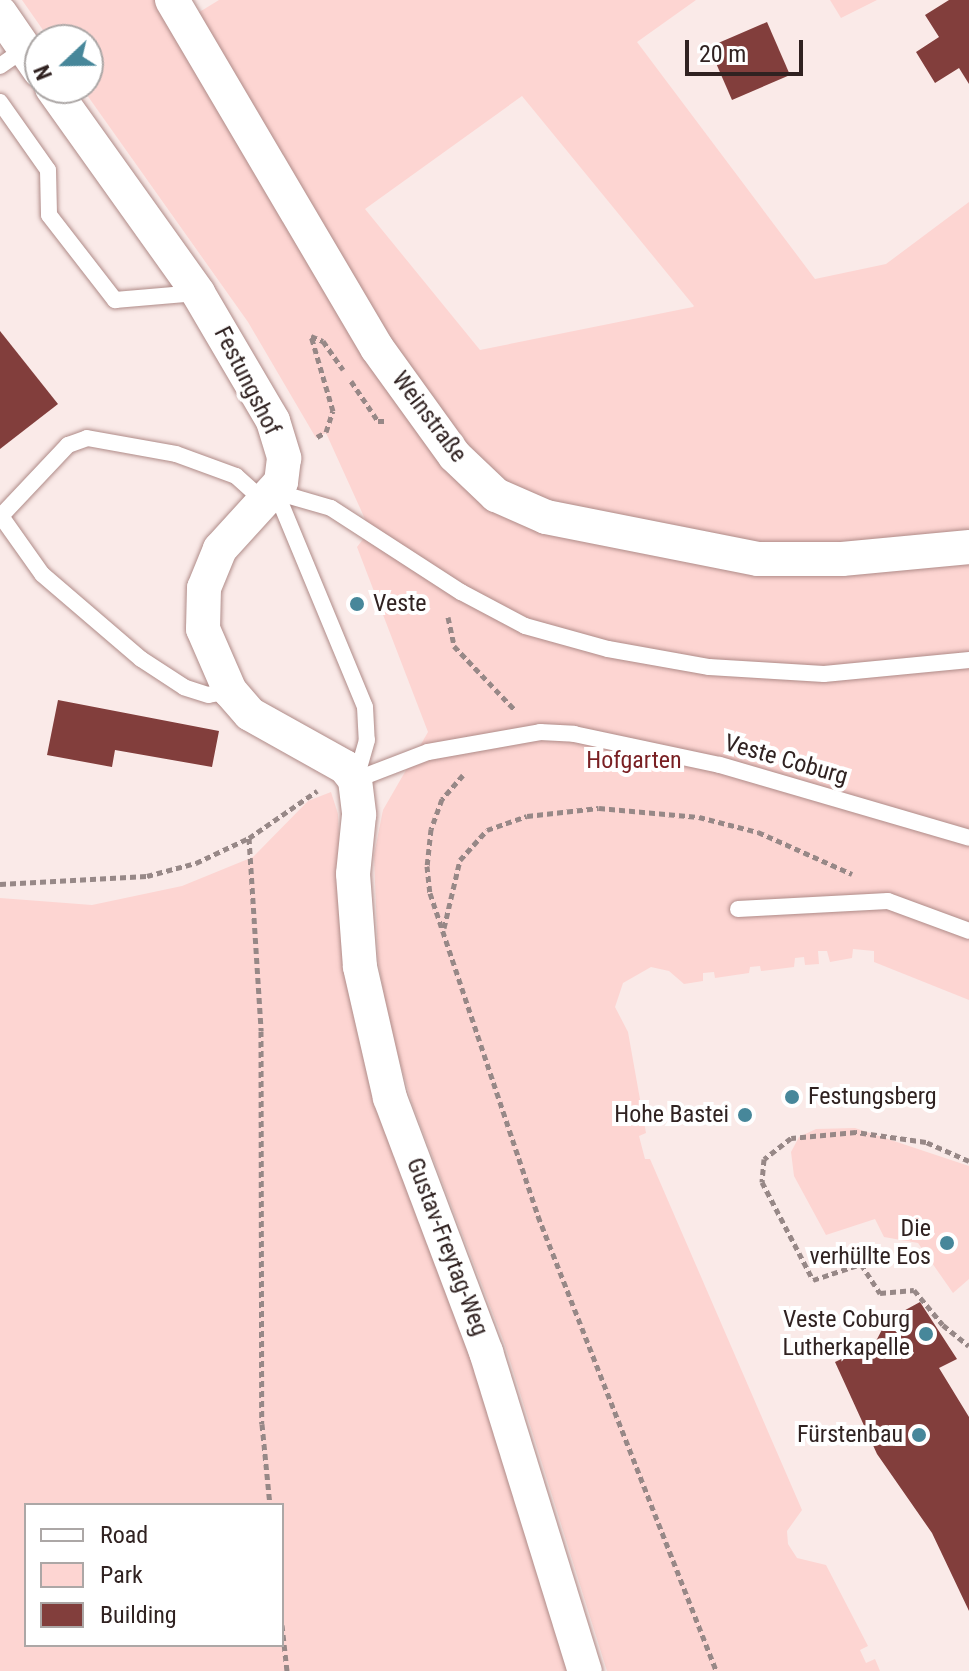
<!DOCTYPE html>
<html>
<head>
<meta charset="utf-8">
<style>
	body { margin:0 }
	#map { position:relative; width:969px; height:1671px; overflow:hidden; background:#faeae8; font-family:"Roboto Condensed",sans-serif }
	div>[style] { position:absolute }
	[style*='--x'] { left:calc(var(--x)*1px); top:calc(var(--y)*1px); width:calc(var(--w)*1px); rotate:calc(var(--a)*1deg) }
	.green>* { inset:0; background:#fdd5d2 }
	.building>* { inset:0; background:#823e3c }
	.path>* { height:5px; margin-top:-2.5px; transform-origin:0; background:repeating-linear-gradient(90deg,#978887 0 6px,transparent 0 10px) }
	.roads { filter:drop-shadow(0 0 2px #af8b88) drop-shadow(0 0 2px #af8b88) }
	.lane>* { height:16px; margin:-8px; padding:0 8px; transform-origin:8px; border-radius:8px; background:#fff }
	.street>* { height:34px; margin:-17px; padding:0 17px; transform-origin:17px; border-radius:17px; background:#fff }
	.dots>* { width:22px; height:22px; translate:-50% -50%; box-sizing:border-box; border:4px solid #fff; border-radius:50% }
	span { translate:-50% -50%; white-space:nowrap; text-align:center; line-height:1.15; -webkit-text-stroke:8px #fff; paint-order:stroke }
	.street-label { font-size:24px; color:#302221 }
	.poi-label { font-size:24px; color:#302221 }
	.left { translate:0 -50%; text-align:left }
	.right { translate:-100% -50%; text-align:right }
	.park-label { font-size:24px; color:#791f22 }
	.legend { position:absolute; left:24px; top:1503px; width:260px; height:144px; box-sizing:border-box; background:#fff; border:2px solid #aca7a6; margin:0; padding:10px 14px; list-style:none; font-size:24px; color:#302221 }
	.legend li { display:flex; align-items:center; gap:16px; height:40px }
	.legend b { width:40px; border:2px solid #aca7a6 }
	.north { position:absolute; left:24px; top:24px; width:80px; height:80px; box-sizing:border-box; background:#fff; border:2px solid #aca7a6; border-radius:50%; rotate:248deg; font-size:22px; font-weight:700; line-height:32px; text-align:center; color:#302221 }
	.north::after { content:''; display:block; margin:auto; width:28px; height:36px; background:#47879a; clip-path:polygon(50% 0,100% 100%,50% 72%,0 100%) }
	.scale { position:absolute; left:685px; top:40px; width:118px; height:36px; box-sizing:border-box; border:4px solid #302221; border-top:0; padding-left:10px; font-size:24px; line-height:28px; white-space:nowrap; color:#302221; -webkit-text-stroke:6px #fff; paint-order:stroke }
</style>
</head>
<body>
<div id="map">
	<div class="green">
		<div style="clip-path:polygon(evenodd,22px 0,159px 0,175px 27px,219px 0,696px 0,637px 42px,815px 279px,886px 264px,969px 202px,969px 1000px,874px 962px,874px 951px,853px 949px,852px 958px,830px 962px,827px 951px,818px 951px,819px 964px,805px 965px,804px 957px,795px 958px,794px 967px,761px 971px,760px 966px,750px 967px,749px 973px,715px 978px,714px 972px,703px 973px,703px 981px,684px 984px,669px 971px,651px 967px,623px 983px,615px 1007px,628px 1032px,646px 1133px,639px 1136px,645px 1159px,650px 1159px,802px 1510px,787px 1531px,788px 1544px,797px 1558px,826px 1565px,868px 1646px,860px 1650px,866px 1663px,875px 1659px,880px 1671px,607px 1671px,505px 1345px,412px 1103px,389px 1025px,378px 959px,374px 855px,383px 810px,428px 732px,357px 547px,370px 530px,326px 433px,316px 438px,248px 322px,82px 88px,88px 88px,88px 40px,50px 40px,22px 0,522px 96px,694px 306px,693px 307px,480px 350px,365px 209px,522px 96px)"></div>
		<div style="clip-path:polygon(830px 0,877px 0,841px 18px)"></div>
		<div style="clip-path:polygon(evenodd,331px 792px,338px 814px,345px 976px,471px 1346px,568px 1671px,0 1671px,0 898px,92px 905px,182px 886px,253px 857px,308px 801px,331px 792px,26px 1505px,282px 1505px,282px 1645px,26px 1645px,26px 1505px)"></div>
		<div style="clip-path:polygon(855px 1128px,969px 1166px,969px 1279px,953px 1293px,918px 1243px,884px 1237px,875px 1219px,826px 1235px,794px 1176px,791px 1152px,799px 1137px,816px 1129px)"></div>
	</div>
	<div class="building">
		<div style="clip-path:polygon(949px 0,969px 0,969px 84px,959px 68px,935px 83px,916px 52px,939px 37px,925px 15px)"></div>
		<div style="clip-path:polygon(767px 22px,790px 75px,732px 100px,709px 47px)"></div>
		<div style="clip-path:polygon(0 331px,58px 404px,0 449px)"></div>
		<div style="clip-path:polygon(58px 700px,219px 731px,212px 767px,115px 750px,112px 767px,47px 755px)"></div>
		<div style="clip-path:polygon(920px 1302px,957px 1359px,939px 1368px,969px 1417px,969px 1611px,932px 1533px,877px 1454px,835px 1362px,875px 1343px,887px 1320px)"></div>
	</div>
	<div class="path">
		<div style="--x:351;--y:381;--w:48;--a:56"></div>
		<div style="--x:378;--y:421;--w:6;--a:0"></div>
		<div style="--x:317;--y:437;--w:10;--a:-29"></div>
		<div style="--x:326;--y:432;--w:22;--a:-72"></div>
		<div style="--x:333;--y:411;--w:78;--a:-106.3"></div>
		<div style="--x:311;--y:336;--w:13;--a:23"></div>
		<div style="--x:323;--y:341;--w:35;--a:55"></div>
		<div style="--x:448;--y:617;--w:30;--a:78"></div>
		<div style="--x:454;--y:646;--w:88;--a:46.4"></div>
		<div style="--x:463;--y:775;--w:32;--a:131"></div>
		<div style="--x:442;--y:799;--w:32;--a:110"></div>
		<div style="--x:431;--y:829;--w:37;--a:96"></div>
		<div style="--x:427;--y:866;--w:27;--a:84"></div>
		<div style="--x:430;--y:893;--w:341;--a:71.5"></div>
		<div style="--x:538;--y:1216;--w:489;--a:68.6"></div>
		<div style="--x:249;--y:838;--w:193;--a:86.4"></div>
		<div style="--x:261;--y:1031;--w:393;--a:89.9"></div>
		<div style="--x:262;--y:1424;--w:81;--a:84.4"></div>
		<div style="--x:0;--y:884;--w:147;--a:-3.1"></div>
		<div style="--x:147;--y:876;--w:51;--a:-14.9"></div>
		<div style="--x:196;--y:863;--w:59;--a:-25.3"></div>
		<div style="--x:249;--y:838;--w:83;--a:-34.7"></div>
		<div style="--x:444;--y:928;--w:70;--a:-76.8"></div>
		<div style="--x:460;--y:860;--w:40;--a:-48"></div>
		<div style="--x:487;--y:830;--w:42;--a:-19.3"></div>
		<div style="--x:527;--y:816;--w:72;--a:-6.3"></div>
		<div style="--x:599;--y:808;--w:100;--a:5.1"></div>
		<div style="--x:699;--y:817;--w:61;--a:14.3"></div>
		<div style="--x:758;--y:832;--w:103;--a:24.1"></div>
		<div style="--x:969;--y:1161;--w:47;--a:-156.2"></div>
		<div style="--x:926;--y:1142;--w:71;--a:-171.9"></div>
		<div style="--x:856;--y:1132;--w:65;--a:174.7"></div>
		<div style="--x:791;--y:1138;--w:34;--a:142"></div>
		<div style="--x:764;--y:1159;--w:23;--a:95"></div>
		<div style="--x:762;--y:1182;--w:110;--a:62.5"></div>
		<div style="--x:813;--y:1280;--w:51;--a:-18.4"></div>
		<div style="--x:861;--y:1264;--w:35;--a:57"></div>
		<div style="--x:880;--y:1293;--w:34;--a:-5"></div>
		<div style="--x:914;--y:1290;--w:45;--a:50.4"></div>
		<div style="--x:943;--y:1325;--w:33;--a:39"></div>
		<div style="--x:282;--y:1625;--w:46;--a:83.8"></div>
	</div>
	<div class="roads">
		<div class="lane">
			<div style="--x:0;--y:66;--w:29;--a:-35"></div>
			<div style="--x:0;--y:102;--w:83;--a:54.8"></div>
			<div style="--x:48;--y:170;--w:45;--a:88.7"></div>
			<div style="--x:49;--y:215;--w:108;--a:52.2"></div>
			<div style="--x:115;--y:300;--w:82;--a:-4.9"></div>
			<div style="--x:276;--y:492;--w:57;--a:16.2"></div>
			<div style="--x:331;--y:508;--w:155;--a:32.9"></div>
			<div style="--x:461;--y:592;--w:72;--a:28"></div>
			<div style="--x:525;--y:626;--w:86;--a:15.5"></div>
			<div style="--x:608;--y:649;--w:103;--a:10.1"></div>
			<div style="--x:709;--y:667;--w:115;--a:3.5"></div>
			<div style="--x:824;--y:674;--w:146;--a:-5.5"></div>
			<div style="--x:276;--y:492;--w:233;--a:67.5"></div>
			<div style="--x:365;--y:707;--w:33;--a:87"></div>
			<div style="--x:367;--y:740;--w:40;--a:106"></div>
			<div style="--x:230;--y:691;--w:22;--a:170"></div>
			<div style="--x:208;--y:695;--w:25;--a:-162"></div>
			<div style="--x:184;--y:687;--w:51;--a:-146.9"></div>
			<div style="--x:141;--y:659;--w:130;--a:-139.4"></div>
			<div style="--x:42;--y:574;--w:71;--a:-125.3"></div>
			<div style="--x:1;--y:516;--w:98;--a:-46.7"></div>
			<div style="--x:68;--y:445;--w:20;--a:-20"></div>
			<div style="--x:87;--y:438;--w:90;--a:10.2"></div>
			<div style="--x:176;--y:454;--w:64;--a:20.1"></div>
			<div style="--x:236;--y:476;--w:40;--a:42"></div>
			<div style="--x:355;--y:780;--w:78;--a:-21"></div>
			<div style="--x:428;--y:752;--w:114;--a:-10.1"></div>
			<div style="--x:540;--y:732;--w:34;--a:3"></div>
			<div style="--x:574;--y:734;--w:149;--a:12"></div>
			<div style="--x:720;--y:765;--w:259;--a:16.3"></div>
			<div style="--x:738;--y:909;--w:150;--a:-3.1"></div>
			<div style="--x:888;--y:901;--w:86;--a:20.3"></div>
		</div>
		<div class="street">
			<div style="--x:172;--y:0;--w:404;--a:59.5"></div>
			<div style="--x:377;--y:348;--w:133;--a:54.2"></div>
			<div style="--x:455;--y:456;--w:57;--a:43.6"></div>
			<div style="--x:496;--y:495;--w:55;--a:23.7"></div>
			<div style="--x:546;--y:517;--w:216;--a:11.2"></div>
			<div style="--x:758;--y:559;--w:84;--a:0"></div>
			<div style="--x:842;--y:559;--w:128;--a:-5.4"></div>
			<div style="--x:0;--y:13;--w:70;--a:55.4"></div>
			<div style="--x:52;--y:88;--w:252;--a:54.5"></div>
			<div style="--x:198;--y:293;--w:148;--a:59.6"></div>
			<div style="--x:273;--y:421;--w:39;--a:73"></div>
			<div style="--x:284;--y:458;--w:24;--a:97"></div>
			<div style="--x:281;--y:482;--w:91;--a:132.3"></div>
			<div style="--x:220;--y:549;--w:42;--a:112.3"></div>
			<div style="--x:204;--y:588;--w:41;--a:91.4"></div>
			<div style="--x:203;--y:629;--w:68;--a:66.5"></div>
			<div style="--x:230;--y:691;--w:30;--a:49"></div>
			<div style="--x:250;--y:714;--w:109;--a:29.2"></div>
			<div style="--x:345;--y:767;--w:16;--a:52"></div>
			<div style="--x:355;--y:780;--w:35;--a:83"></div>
			<div style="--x:359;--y:815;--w:59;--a:95.8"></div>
			<div style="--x:353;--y:874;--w:93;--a:85.7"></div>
			<div style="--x:360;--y:967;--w:134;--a:77.1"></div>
			<div style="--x:390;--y:1098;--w:272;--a:69.3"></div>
			<div style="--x:486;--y:1352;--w:334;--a:72.8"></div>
		</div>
	</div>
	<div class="dots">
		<div style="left:357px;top:604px;background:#47879a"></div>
		<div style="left:792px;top:1097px;background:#47879a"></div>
		<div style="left:745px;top:1115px;background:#47879a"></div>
		<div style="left:947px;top:1243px;background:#47879a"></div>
		<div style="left:926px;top:1334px;background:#47879a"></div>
		<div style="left:919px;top:1435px;background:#47879a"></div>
	</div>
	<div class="street-label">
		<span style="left:247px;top:381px;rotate:63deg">Festungshof</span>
		<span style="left:429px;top:417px;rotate:53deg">Weinstraße</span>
		<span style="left:786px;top:760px;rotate:16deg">Veste Coburg</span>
		<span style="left:447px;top:1247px;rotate:69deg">Gustav-Freytag-Weg</span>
	</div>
	<div class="poi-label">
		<span class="left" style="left:373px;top:604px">Veste</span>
		<span class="left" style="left:808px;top:1097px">Festungsberg</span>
		<span class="right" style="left:729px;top:1115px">Hohe Bastei</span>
		<span class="right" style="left:931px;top:1243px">Die<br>verhüllte Eos</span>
		<span class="right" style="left:910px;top:1334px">Veste Coburg<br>Lutherkapelle</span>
		<span class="right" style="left:903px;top:1435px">Fürstenbau</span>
	</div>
	<div class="park-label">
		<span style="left:634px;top:761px">Hofgarten</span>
	</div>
	<ul class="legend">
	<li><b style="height:10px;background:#fff"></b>Road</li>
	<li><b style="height:22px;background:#fdd5d2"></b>Park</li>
	<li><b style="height:22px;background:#823e3c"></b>Building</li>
	</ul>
	<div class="north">N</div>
	<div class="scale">20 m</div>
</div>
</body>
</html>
